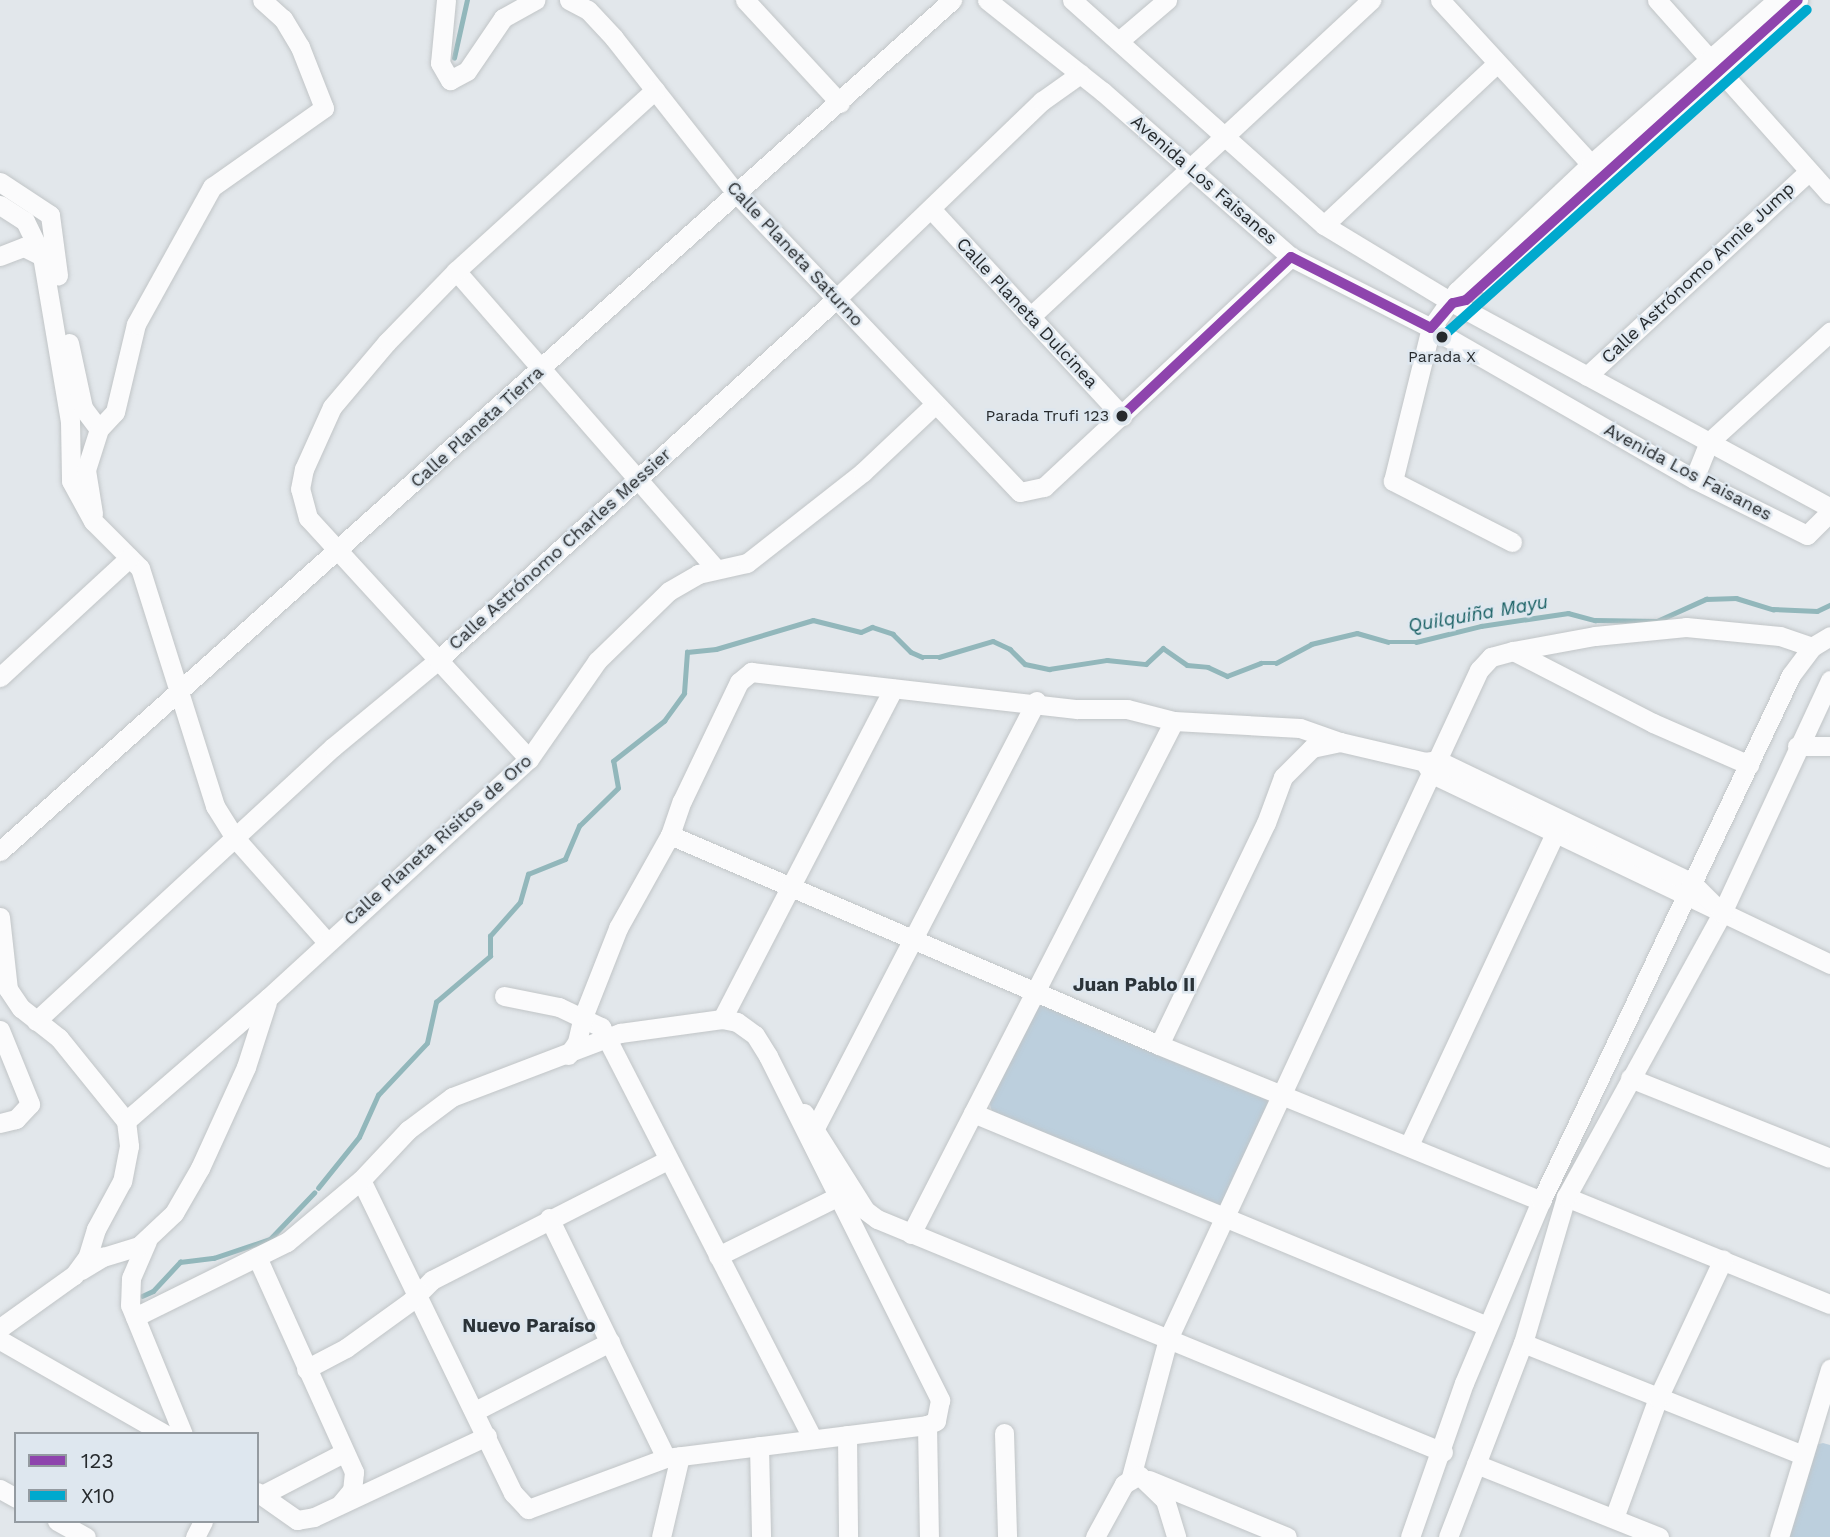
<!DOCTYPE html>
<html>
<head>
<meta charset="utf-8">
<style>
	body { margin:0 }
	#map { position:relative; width:1830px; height:1537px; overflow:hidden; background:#e2e7eb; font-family:"Work Sans",sans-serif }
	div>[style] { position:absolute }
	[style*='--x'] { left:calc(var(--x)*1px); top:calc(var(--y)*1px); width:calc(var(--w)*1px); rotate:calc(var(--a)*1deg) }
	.green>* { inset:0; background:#bccfdd }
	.stream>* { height:4.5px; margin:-2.25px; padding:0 2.25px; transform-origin:2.25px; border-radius:2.25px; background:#92b7bb }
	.roads { filter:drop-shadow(0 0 2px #c1c5c7) drop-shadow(0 0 2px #c1c5c7) }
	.minor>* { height:19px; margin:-9.5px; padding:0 9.5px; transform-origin:9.5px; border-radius:9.5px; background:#fbfbfc }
	.bus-1>* { height:10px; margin:-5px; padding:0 5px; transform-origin:5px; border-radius:5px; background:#8e44ad }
	.bus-2>* { height:10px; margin:-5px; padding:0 5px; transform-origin:5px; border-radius:5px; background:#00a9ce }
	.dots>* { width:19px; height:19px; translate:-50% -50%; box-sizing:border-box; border:4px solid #dee7ef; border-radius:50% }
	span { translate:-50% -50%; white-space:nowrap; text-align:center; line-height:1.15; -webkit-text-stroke:5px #dee7ef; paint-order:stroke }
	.bus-label { font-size:16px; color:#262a2d }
	.right { translate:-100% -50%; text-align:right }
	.street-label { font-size:18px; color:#262a2d }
	.water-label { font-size:19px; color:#165e62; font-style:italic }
	.neighbourhood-label { font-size:19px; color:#2b3338; font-weight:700 }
	.legend { position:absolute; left:14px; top:1432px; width:245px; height:91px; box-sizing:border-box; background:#dee7ef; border:2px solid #949ba1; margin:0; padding:9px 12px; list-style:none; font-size:21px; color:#262a2d }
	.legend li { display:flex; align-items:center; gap:14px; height:35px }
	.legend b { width:35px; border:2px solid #949ba1 }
</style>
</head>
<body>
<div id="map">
	<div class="green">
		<div style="clip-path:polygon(1039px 1001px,1267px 1100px,1269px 1105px,1224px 1204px,1217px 1207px,993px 1115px,989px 1101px)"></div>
		<div style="clip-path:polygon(1823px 1443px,1830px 1445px,1830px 1537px,1785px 1537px,1815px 1445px)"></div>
	</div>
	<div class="stream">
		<div style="--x:454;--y:58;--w:59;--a:-77.4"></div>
		<div style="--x:318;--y:1188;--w:65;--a:-51.2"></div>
		<div style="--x:359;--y:1137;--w:46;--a:-65.7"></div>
		<div style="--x:378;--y:1095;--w:71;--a:-46.7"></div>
		<div style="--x:427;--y:1043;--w:42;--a:-77.6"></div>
		<div style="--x:436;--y:1002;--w:71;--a:-40.4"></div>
		<div style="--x:490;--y:956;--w:20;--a:-90"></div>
		<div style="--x:490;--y:936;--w:45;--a:-48.6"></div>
		<div style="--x:520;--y:902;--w:29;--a:-74"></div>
		<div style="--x:528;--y:874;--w:40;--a:-22"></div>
		<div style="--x:565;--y:859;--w:36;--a:-67"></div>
		<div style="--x:579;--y:826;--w:54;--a:-44.3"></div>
		<div style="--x:618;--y:788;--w:27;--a:-100"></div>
		<div style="--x:613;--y:761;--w:65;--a:-38.1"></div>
		<div style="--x:664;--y:721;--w:34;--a:-54"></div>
		<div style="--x:684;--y:693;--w:41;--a:-85.8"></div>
		<div style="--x:687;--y:652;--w:29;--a:-6"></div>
		<div style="--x:716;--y:649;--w:101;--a:-16.6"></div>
		<div style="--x:813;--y:620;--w:49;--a:14"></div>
		<div style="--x:861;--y:632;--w:12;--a:-24"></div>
		<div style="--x:872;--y:627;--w:22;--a:18"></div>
		<div style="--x:893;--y:634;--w:25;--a:45"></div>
		<div style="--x:911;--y:652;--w:12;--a:24"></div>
		<div style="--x:922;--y:657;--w:17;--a:0"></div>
		<div style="--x:939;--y:657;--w:56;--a:-16.5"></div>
		<div style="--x:993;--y:641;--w:19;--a:25"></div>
		<div style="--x:1010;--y:649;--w:21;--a:45"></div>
		<div style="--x:1025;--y:664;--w:25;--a:12"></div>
		<div style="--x:1049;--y:669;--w:59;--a:-8.8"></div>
		<div style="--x:1107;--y:660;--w:39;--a:6"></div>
		<div style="--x:1146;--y:664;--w:23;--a:-43"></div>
		<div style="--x:1163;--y:648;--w:29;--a:35"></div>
		<div style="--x:1187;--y:665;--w:21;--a:5"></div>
		<div style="--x:1208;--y:667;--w:21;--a:25"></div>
		<div style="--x:1227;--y:676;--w:36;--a:-21"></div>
		<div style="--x:1261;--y:663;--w:15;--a:0"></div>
		<div style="--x:1276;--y:663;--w:40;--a:-28"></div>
		<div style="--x:1311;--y:644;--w:47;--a:-13.4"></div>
		<div style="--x:1357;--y:633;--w:32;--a:16"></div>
		<div style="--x:1388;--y:642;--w:28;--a:0"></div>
		<div style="--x:1416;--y:642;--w:67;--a:-13.8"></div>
		<div style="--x:1481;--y:626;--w:88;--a:-8.5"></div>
		<div style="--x:1568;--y:613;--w:28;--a:15"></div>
		<div style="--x:1595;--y:620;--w:62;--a:0.9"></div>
		<div style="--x:1657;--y:621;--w:54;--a:-24.2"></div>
		<div style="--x:1706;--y:599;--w:30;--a:-2"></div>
		<div style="--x:1736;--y:598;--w:39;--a:17"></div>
		<div style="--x:1773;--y:609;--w:44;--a:2.6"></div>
		<div style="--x:1817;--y:611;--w:14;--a:-25"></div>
		<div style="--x:142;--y:1296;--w:12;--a:-24"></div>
		<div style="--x:153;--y:1291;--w:40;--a:-47"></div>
		<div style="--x:180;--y:1262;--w:34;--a:-7"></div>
		<div style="--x:214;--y:1258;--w:59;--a:-18.7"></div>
		<div style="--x:270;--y:1239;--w:64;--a:-46.3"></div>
	</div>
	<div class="roads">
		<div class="minor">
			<div style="--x:446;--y:0;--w:63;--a:95.4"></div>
			<div style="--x:440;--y:63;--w:20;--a:60"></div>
			<div style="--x:450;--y:80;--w:19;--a:-28"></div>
			<div style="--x:467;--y:71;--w:64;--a:-55.8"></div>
			<div style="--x:503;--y:18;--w:37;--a:-29"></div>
			<div style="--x:569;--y:0;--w:21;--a:28"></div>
			<div style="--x:588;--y:10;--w:38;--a:47"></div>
			<div style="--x:614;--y:38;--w:197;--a:51.8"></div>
			<div style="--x:736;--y:193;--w:412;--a:46.5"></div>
			<div style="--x:1020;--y:492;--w:25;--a:-12"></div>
			<div style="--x:1044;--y:487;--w:338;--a:-43"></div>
			<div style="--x:745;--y:0;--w:140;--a:47.3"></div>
			<div style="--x:987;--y:0;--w:147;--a:38.4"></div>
			<div style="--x:1102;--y:91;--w:252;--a:41.3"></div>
			<div style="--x:1291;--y:257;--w:157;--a:26.9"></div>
			<div style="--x:1431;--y:328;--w:303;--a:29.9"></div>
			<div style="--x:1694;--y:479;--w:126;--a:26.4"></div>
			<div style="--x:1807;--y:535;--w:33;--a:-45"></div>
			<div style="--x:1072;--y:0;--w:338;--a:41.8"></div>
			<div style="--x:1324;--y:225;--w:151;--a:31.2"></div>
			<div style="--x:1453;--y:303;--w:429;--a:28.5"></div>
			<div style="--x:1440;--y:0;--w:234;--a:47.4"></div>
			<div style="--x:1657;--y:0;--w:260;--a:48.3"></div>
			<div style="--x:1120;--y:40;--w:62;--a:-40.4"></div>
			<div style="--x:0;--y:182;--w:60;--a:33.4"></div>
			<div style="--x:50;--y:215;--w:61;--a:82.4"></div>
			<div style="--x:0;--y:205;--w:30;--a:33"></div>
			<div style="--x:25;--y:221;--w:39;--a:64"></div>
			<div style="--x:42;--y:256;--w:167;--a:80.4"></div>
			<div style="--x:70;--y:421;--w:60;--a:89"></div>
			<div style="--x:71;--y:481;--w:46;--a:61.2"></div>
			<div style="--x:93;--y:521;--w:66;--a:45"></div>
			<div style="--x:140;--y:568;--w:250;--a:72.5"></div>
			<div style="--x:215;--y:806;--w:38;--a:58"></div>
			<div style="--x:235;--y:838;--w:139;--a:48.5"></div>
			<div style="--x:931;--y:209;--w:282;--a:47.3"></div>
			<div style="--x:1324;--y:225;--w:237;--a:-43.1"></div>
			<div style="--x:0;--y:256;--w:26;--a:-21"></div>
			<div style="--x:24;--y:247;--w:20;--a:27"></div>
			<div style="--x:456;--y:271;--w:395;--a:48.9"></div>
			<div style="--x:1485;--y:283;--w:422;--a:-42.1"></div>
			<div style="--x:1030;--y:317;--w:466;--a:-42.9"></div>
			<div style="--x:69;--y:343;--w:66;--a:77.8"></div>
			<div style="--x:83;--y:408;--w:26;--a:53"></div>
			<div style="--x:99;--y:429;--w:43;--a:107.6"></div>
			<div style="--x:86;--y:470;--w:44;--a:80.8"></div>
			<div style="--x:1587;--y:376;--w:302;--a:-42.7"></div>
			<div style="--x:99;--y:429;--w:23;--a:-47"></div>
			<div style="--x:115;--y:412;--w:90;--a:-76.6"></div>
			<div style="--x:136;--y:324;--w:157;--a:-61"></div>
			<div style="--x:212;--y:187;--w:137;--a:-35.2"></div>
			<div style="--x:324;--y:108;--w:66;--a:-111.5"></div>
			<div style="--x:300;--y:47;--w:33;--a:-121"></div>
			<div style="--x:283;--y:19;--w:28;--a:-138"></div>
			<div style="--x:1694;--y:479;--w:40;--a:-68"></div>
			<div style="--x:1709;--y:442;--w:164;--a:-42.3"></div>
			<div style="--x:1512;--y:542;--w:134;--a:-152.9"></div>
			<div style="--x:1393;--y:481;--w:158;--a:-76.1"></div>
			<div style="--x:1431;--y:328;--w:45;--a:-54.9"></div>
			<div style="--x:1457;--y:291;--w:185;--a:-43.5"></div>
			<div style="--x:1591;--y:164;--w:248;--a:-41.4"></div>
			<div style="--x:1513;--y:651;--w:157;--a:27.2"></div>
			<div style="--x:1653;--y:723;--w:105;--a:23.6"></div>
			<div style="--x:0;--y:677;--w:176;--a:-42.7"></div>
			<div style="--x:1797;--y:746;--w:33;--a:0"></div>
			<div style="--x:529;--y:759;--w:327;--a:-132.5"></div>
			<div style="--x:308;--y:518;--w:30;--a:-105"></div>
			<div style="--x:300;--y:489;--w:20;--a:-79"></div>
			<div style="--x:304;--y:469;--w:68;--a:-65.7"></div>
			<div style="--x:332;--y:407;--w:85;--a:-49.8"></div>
			<div style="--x:387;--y:342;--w:99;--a:-45.8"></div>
			<div style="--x:456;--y:271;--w:269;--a:-42.3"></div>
			<div style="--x:1425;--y:763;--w:13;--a:58"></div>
			<div style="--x:1432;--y:774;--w:441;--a:25.5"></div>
			<div style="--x:670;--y:835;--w:532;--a:23.24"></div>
			<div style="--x:1159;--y:1045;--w:413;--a:22.2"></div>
			<div style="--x:0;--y:851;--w:1277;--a:-41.79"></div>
			<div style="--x:0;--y:917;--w:72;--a:83.7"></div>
			<div style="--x:8;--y:989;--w:23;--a:56"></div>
			<div style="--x:21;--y:1008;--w:48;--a:38.3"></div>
			<div style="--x:59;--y:1038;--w:107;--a:51.1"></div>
			<div style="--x:126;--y:1121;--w:25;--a:83"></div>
			<div style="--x:129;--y:1146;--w:36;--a:101"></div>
			<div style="--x:122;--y:1181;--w:55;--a:118.4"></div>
			<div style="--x:96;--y:1229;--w:28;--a:107"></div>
			<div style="--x:88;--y:1256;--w:24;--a:126"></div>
			<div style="--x:74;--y:1275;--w:91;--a:144.4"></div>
			<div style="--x:504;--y:996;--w:56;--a:11.3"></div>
			<div style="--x:559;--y:1007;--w:47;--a:25.5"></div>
			<div style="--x:601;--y:1027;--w:463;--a:62.8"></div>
			<div style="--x:722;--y:1019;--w:372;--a:-62.6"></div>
			<div style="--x:36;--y:1021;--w:404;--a:-42.7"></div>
			<div style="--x:333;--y:747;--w:136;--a:-39.6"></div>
			<div style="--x:438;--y:660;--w:537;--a:-42.21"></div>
			<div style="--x:836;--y:299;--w:286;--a:-43.9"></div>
			<div style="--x:1042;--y:101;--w:47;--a:-35.4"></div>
			<div style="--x:0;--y:1030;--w:80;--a:67.9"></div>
			<div style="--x:30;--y:1104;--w:21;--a:133"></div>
			<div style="--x:16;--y:1119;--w:16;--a:166"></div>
			<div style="--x:1159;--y:1045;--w:246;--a:-64.3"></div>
			<div style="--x:1266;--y:823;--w:49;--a:-69.7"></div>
			<div style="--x:1283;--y:777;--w:41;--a:-45"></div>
			<div style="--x:1312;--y:748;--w:29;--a:-12"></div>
			<div style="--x:568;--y:1055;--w:16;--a:-55"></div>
			<div style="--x:577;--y:1042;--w:26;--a:-77"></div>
			<div style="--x:583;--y:1017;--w:96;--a:-68.5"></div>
			<div style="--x:618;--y:928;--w:107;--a:-60.8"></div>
			<div style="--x:670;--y:835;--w:36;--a:-71"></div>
			<div style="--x:682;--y:801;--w:132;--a:-64.4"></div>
			<div style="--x:739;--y:682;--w:16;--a:-40"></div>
			<div style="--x:751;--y:672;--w:328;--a:6.5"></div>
			<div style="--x:1077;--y:709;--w:50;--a:0"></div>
			<div style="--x:1127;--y:709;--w:49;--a:14.3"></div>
			<div style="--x:1174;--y:721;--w:126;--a:3.2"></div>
			<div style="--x:1300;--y:728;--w:42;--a:19.3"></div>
			<div style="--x:1340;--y:742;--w:87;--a:13.2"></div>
			<div style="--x:1425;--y:762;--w:12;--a:-9"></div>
			<div style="--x:1437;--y:760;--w:282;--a:25.7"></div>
			<div style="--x:1691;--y:882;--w:44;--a:45"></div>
			<div style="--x:1630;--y:1078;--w:215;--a:21.8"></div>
			<div style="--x:804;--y:1113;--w:115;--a:57.8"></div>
			<div style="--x:865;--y:1210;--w:15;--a:37"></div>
			<div style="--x:877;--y:1219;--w:612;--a:22.38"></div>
			<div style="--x:973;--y:1113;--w:556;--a:22.51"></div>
			<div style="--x:126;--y:1121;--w:189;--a:-40.9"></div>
			<div style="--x:269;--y:997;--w:352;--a:-42.5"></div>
			<div style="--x:529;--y:759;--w:119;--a:-55.2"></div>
			<div style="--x:597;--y:661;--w:100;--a:-44.2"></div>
			<div style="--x:669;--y:591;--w:34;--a:-30"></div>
			<div style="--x:698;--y:574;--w:50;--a:-12.7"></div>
			<div style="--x:747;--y:563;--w:147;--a:-38.1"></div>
			<div style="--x:863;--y:472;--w:98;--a:-43.3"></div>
			<div style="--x:815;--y:1128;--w:481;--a:-62.6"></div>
			<div style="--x:1409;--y:1145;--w:344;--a:-64.9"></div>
			<div style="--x:361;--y:1180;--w:348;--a:64.1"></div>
			<div style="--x:513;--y:1493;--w:22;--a:47"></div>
			<div style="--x:528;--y:1509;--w:147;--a:-20.3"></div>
			<div style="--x:666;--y:1458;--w:263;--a:-7.2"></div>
			<div style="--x:1566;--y:1197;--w:285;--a:22.1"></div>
			<div style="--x:549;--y:1218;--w:267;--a:64"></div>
			<div style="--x:911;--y:1234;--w:576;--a:-62.86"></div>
			<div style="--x:147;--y:1241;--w:40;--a:113.4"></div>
			<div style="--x:131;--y:1278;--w:27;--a:92"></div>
			<div style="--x:130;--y:1305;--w:139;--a:67.7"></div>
			<div style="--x:718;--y:1256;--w:131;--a:-26.4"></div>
			<div style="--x:257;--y:1257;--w:236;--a:65.7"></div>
			<div style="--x:354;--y:1472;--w:18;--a:96"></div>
			<div style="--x:352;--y:1490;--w:17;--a:130"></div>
			<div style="--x:81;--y:1270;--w:26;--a:-31"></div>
			<div style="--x:103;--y:1257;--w:38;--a:-17"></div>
			<div style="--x:139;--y:1246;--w:48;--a:-43.3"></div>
			<div style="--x:174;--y:1213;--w:52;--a:-60"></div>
			<div style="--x:200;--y:1168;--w:111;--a:-65.5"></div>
			<div style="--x:246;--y:1067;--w:68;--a:-72.1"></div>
			<div style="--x:135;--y:1317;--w:169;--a:-26.3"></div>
			<div style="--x:287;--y:1242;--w:97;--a:-40"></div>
			<div style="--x:361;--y:1180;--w:69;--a:-46.8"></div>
			<div style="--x:408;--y:1130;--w:55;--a:-36.9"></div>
			<div style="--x:452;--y:1097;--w:180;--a:-20.9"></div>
			<div style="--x:620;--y:1033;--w:103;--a:-7.8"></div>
			<div style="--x:722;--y:1019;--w:15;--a:11"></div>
			<div style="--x:737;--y:1022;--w:22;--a:36"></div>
			<div style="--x:755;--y:1035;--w:25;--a:58"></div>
			<div style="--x:768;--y:1056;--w:385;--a:63.4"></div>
			<div style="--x:940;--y:1400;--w:21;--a:101"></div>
			<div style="--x:936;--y:1421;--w:10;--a:156"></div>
			<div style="--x:927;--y:1425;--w:112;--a:89"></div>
			<div style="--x:0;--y:1340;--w:190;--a:29.7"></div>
			<div style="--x:1523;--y:1343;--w:299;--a:21.8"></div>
			<div style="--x:306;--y:1369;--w:45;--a:-27.7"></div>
			<div style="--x:346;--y:1348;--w:80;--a:-35.9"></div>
			<div style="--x:411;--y:1301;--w:30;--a:-45"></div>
			<div style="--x:432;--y:1280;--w:265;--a:-27"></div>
			<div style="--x:475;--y:1411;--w:152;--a:-27.1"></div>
			<div style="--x:1004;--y:1433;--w:104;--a:88.3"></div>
			<div style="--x:847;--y:1435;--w:102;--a:89.4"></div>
			<div style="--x:759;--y:1446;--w:91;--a:88.7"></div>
			<div style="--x:1476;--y:1464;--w:197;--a:21.7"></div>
			<div style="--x:1131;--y:1477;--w:143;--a:-75"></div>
			<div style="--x:1168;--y:1339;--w:738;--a:-65.07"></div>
			<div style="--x:1479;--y:670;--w:18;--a:-47"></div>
			<div style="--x:1491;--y:657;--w:23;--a:-15"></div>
			<div style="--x:1513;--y:651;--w:83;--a:-10.4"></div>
			<div style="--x:1595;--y:636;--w:91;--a:-5.6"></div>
			<div style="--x:1686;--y:627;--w:94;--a:5.5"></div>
			<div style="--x:1780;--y:636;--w:34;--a:19"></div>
			<div style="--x:1149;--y:1480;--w:149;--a:22.4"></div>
			<div style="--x:0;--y:1489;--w:18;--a:29"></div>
			<div style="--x:257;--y:1492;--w:49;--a:35"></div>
			<div style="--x:297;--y:1520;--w:17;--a:-10"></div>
			<div style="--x:314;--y:1517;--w:191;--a:-25.1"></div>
			<div style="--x:262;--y:1495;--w:93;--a:-27.4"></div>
			<div style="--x:1614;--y:1518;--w:128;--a:-69.9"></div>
			<div style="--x:1658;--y:1398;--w:153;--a:-64.9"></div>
			<div style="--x:57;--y:1521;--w:33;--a:29"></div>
			<div style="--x:195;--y:1537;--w:18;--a:-63"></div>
			<div style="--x:661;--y:1537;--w:83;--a:-76.8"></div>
			<div style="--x:1095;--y:1537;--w:60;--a:-61.3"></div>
			<div style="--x:1124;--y:1484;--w:17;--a:-31"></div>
			<div style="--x:1139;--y:1475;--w:36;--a:44"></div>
			<div style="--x:1165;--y:1500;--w:39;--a:73"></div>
			<div style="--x:1410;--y:1537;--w:163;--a:-70.7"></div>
			<div style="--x:1464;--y:1383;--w:198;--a:-67.1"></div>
			<div style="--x:1541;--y:1201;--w:582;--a:-64.58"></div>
			<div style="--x:1791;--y:675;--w:35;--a:-53"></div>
			<div style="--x:1812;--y:647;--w:21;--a:-31"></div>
			<div style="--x:1448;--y:1537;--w:208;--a:-68.9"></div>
			<div style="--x:1523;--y:1343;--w:152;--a:-73.6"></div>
			<div style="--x:1566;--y:1197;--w:324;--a:-61.2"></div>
			<div style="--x:1722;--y:913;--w:257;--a:-65.1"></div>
			<div style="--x:1779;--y:1537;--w:176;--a:-73.1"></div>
		</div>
	</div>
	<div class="bus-1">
		<div style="--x:1291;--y:257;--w:157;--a:26.9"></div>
		<div style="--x:1431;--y:328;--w:33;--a:-49"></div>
		<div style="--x:1453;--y:303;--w:13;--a:-13"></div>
		<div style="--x:1466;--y:300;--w:447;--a:-42.1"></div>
		<div style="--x:1122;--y:416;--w:232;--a:-43.3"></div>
	</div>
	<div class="bus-2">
		<div style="--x:1442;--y:337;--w:490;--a:-41.9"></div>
	</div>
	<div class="dots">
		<div style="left:1442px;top:337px;background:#262a2d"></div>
		<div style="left:1122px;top:416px;background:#262a2d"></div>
	</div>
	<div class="bus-label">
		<span style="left:1442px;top:357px">Parada X</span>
		<span class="right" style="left:1109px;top:416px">Parada Trufi 123</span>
	</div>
	<div class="street-label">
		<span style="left:1204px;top:180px;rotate:41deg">Avenida Los Faisanes</span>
		<span style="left:795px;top:254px;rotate:47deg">Calle Planeta Saturno</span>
		<span style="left:1698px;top:273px;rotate:-43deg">Calle Astrónomo Annie Jump</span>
		<span style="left:1027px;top:313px;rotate:47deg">Calle Planeta Dulcinea</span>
		<span style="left:477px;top:427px;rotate:-42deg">Calle Planeta Tierra</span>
		<span style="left:1688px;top:472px;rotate:28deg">Avenida Los Faisanes</span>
		<span style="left:560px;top:549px;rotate:-42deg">Calle Astrónomo Charles Messier</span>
		<span style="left:438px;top:840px;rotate:-42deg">Calle Planeta Risitos de Oro</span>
	</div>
	<div class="water-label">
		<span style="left:1478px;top:614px;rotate:-10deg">Quilquiña Mayu</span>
	</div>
	<div class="neighbourhood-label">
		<span style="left:1134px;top:985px">Juan Pablo II</span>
		<span style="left:529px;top:1326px">Nuevo Paraíso</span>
	</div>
	<ul class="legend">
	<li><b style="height:9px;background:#8e44ad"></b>123</li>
	<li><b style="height:9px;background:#00a9ce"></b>X10</li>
	</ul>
</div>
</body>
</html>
